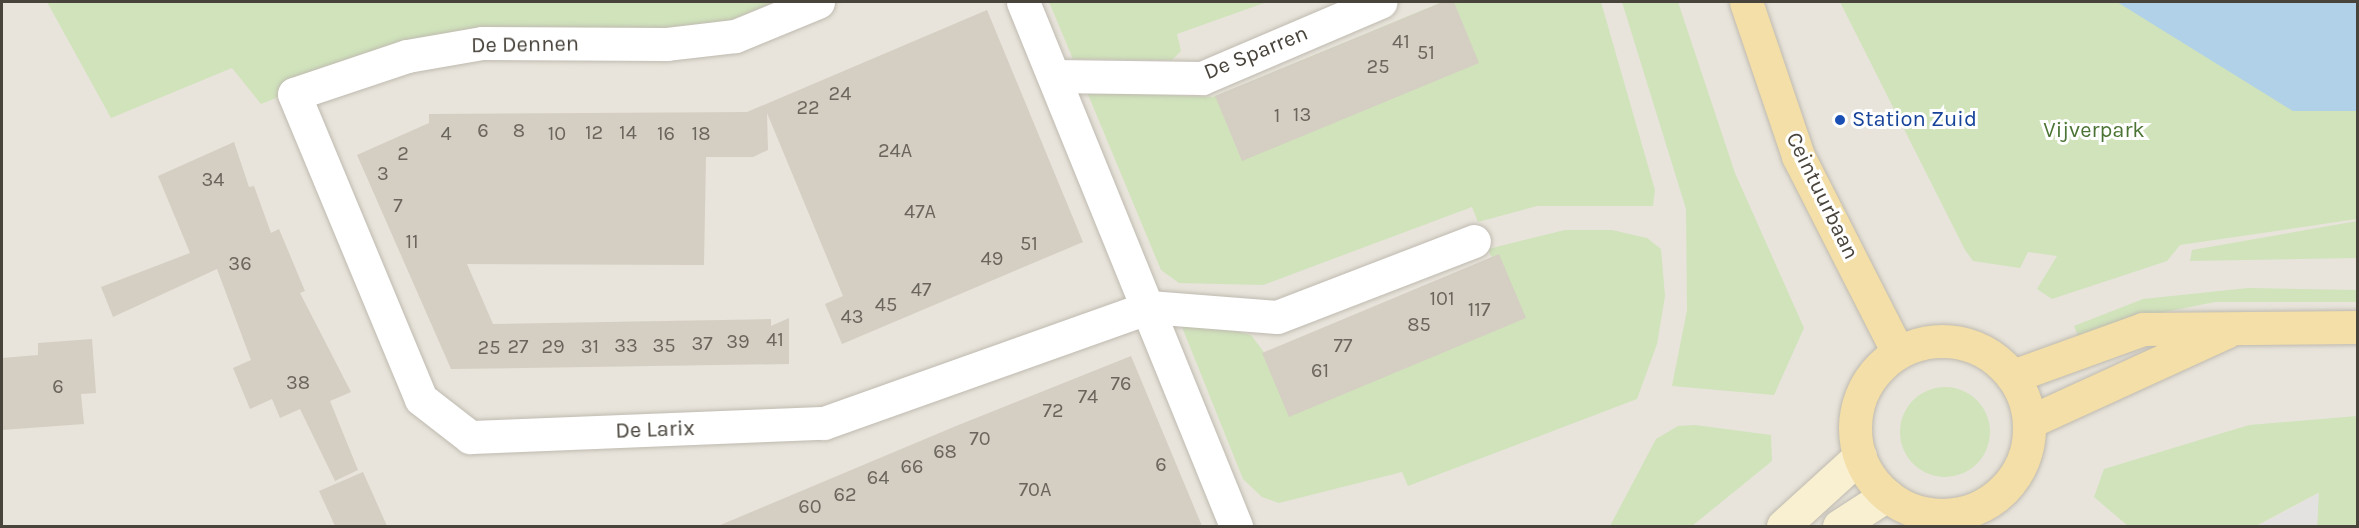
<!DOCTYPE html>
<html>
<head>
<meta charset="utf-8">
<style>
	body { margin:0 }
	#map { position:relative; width:2359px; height:528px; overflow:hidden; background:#f4f2ec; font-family:Karla,sans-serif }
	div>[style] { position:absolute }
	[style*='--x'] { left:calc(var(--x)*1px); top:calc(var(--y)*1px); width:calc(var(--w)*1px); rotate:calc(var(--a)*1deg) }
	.residential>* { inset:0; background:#e8e4db }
	.green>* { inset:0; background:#d0e3bb }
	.round { border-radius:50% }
	.parking>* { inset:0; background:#e4e2e0 }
	.water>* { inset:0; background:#b1d1e9 }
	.building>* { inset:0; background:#d5cec3 }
	.roads { filter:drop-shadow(0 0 2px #bfbab0) drop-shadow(0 0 2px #bfbab0) }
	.street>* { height:33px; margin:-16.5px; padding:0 16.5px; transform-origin:16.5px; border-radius:16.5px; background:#fff }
	.secondary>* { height:33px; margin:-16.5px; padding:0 16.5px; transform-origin:16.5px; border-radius:16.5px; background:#f9f0d2 }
	.primary>* { height:33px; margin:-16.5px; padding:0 16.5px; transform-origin:16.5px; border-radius:16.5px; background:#f3dfa7 }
	.primary>.ring { margin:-16.5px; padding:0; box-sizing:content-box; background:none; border:33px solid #f3dfa7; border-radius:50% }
	.dots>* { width:16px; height:16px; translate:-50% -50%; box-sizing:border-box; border:3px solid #fff; border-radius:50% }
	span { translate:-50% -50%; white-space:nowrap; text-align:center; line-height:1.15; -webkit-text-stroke:6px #fff; paint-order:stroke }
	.number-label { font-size:20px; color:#6b665d }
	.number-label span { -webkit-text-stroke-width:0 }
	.street-label { font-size:22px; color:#48433b }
	.transit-label { font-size:22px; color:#164399 }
	.left { translate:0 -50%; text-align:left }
	.park-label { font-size:22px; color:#4b7434 }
	.frame { position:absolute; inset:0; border:3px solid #48433b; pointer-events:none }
</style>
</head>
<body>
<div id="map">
	<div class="residential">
		<div style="clip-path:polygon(2px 2px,2357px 2px,2357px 526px,2px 526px)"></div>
	</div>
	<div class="green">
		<div style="clip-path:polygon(47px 2px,774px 2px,728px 21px,380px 57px,261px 104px,232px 68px,111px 118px)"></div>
		<div style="clip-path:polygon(1049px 2px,1267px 2px,1177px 34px,1181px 51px,1172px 60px,1073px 59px)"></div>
		<div style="clip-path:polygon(1442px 2px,1601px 2px,1655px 190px,1653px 206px,1537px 206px,1478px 222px,1472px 207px,1263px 285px,1179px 283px,1161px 270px,1087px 92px,1213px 97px)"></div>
		<div style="clip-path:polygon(1622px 2px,1678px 2px,1735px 173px,1804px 328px,1774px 395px,1672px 386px,1687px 310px,1686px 209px)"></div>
		<div style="clip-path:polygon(1840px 2px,2357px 2px,2357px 219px,2180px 245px,2167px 261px,2052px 299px,2037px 289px,2057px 256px,2028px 252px,2020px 268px,1973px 261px,1965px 250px)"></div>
		<div style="clip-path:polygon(2357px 221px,2357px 258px,2190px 261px,2192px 250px)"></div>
		<div style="clip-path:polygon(1565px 230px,1612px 230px,1647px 238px,1661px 249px,1665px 296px,1657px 344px,1637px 399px,1408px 486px,1402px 472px,1279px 503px,1262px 497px,1243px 479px,1178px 317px,1251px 335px,1266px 355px,1496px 268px,1488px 249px)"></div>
		<div style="clip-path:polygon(2248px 288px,2357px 290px,2357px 302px,2215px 302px,2155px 314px,2079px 338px,2074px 326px,2143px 299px)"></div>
		<div class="round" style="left:1900px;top:387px;width:90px;height:90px"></div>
		<div style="clip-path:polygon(2357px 416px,2357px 526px,2317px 526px,2318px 493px,2256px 526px,2128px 526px,2094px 497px,2104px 469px,2249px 425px)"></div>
		<div style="clip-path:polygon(1695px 425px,1771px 435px,1772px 461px,1692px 526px,1610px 526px,1656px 439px,1678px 426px)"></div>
	</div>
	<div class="parking">
		<div style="clip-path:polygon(2319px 493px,2317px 526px,2256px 526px,2269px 520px)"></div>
	</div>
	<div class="water">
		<div style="clip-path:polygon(2117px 2px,2357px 2px,2357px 111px,2293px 111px)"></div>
	</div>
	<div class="building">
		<div style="clip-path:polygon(1443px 2px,1454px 2px,1479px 63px,1242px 161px,1215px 96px)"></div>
		<div style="clip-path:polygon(987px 10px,1083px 242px,842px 344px,825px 304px,843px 296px,767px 113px,768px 150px,753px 157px,706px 157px,704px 265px,467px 264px,493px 324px,771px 319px,771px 326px,789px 318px,789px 364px,451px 369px,357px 155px,429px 123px,429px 114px,747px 112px)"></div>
		<div style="clip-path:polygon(234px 142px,249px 187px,254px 186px,271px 233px,279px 229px,305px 291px,300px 293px,351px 392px,330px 401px,358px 470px,335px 481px,300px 409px,280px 418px,272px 399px,250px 409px,233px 368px,251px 360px,217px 269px,113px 317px,101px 287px,190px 253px,158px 176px)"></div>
		<div style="clip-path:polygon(1499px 254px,1526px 318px,1289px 417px,1262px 353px)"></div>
		<div style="clip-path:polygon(92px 339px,96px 393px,81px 394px,84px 424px,2px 430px,2px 358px,38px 355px,38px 343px)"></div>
		<div style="clip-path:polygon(1131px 356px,1202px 526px,718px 526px,956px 426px)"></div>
		<div style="clip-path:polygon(363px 472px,387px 526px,335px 526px,319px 491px)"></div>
	</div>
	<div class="roads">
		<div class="street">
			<div style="--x:818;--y:2;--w:90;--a:157.7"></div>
			<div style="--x:735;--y:36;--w:68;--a:173.3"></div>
			<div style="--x:667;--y:44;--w:185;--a:-179.7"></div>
			<div style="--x:482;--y:43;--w:76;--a:170.2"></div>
			<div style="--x:407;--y:56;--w:119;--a:161.4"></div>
			<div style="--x:294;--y:94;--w:330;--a:67.4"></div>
			<div style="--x:421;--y:399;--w:62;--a:37.8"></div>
			<div style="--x:470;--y:437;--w:354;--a:-2.3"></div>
			<div style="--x:824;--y:423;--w:345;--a:-19.6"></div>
			<div style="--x:1149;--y:307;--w:128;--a:4.5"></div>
			<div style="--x:1277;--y:317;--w:211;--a:-21.1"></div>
			<div style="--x:1023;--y:2;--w:566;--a:67.88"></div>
			<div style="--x:1054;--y:76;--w:148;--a:0.8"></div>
			<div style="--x:1202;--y:78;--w:194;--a:-23.1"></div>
		</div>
		<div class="secondary">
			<div style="--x:1783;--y:526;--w:104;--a:-42.3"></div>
			<div style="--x:1839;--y:526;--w:57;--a:-32.9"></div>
		</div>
		<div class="primary">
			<div style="--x:1746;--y:2;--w:163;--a:71.3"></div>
			<div style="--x:1798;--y:156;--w:220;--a:63"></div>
			<div class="ring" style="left:1855px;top:341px;width:141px;height:141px"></div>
			<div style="--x:2013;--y:376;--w:138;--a:-19.9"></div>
			<div style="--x:2143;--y:329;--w:215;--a:-0.5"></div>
			<div style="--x:2029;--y:422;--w:217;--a:-24.6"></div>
		</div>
	</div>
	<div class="dots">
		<div style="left:1840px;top:120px;background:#1a4fb4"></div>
	</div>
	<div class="number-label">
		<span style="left:1401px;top:41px">41</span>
		<span style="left:1426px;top:52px">51</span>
		<span style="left:1378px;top:66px">25</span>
		<span style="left:840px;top:93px">24</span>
		<span style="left:808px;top:107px">22</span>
		<span style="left:1302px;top:114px">13</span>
		<span style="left:1277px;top:115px">1</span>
		<span style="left:483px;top:130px">6</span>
		<span style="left:519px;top:130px">8</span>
		<span style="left:594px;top:132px">12</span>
		<span style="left:628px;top:132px">14</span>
		<span style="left:446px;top:133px">4</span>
		<span style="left:557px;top:133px">10</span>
		<span style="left:666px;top:133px">16</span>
		<span style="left:701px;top:133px">18</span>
		<span style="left:895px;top:150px">24A</span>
		<span style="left:403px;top:153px">2</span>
		<span style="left:383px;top:173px">3</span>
		<span style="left:213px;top:179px">34</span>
		<span style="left:398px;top:205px">7</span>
		<span style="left:920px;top:211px">47A</span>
		<span style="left:412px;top:241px">11</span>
		<span style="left:1029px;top:243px">51</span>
		<span style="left:992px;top:258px">49</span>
		<span style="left:240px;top:263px">36</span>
		<span style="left:921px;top:289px">47</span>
		<span style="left:1442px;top:298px">101</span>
		<span style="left:886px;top:304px">45</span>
		<span style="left:1479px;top:309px">117</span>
		<span style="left:852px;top:316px">43</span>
		<span style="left:1419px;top:324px">85</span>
		<span style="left:775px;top:339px">41</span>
		<span style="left:738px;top:341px">39</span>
		<span style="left:702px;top:343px">37</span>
		<span style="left:626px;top:345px">33</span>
		<span style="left:664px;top:345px">35</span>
		<span style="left:1343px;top:345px">77</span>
		<span style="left:518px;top:346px">27</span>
		<span style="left:553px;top:346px">29</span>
		<span style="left:590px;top:346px">31</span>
		<span style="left:489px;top:347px">25</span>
		<span style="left:1320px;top:370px">61</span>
		<span style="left:298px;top:382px">38</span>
		<span style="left:1121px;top:383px">76</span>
		<span style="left:58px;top:386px">6</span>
		<span style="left:1088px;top:396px">74</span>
		<span style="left:1053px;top:410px">72</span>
		<span style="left:980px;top:438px">70</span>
		<span style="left:945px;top:451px">68</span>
		<span style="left:1161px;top:464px">6</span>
		<span style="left:912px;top:466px">66</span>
		<span style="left:878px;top:477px">64</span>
		<span style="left:1035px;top:489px">70A</span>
		<span style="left:845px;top:494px">62</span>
		<span style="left:810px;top:506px">60</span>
	</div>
	<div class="street-label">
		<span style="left:525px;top:45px;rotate:-1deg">De Dennen</span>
		<span style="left:1256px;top:53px;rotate:-22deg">De Sparren</span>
		<span style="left:1822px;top:196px;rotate:64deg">Ceintuurbaan</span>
		<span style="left:655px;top:430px;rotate:-2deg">De Larix</span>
	</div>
	<div class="transit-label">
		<span class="left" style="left:1852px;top:120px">Station Zuid</span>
	</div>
	<div class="park-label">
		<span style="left:2094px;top:131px">Vijverpark</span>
	</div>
	<div class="frame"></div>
</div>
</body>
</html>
